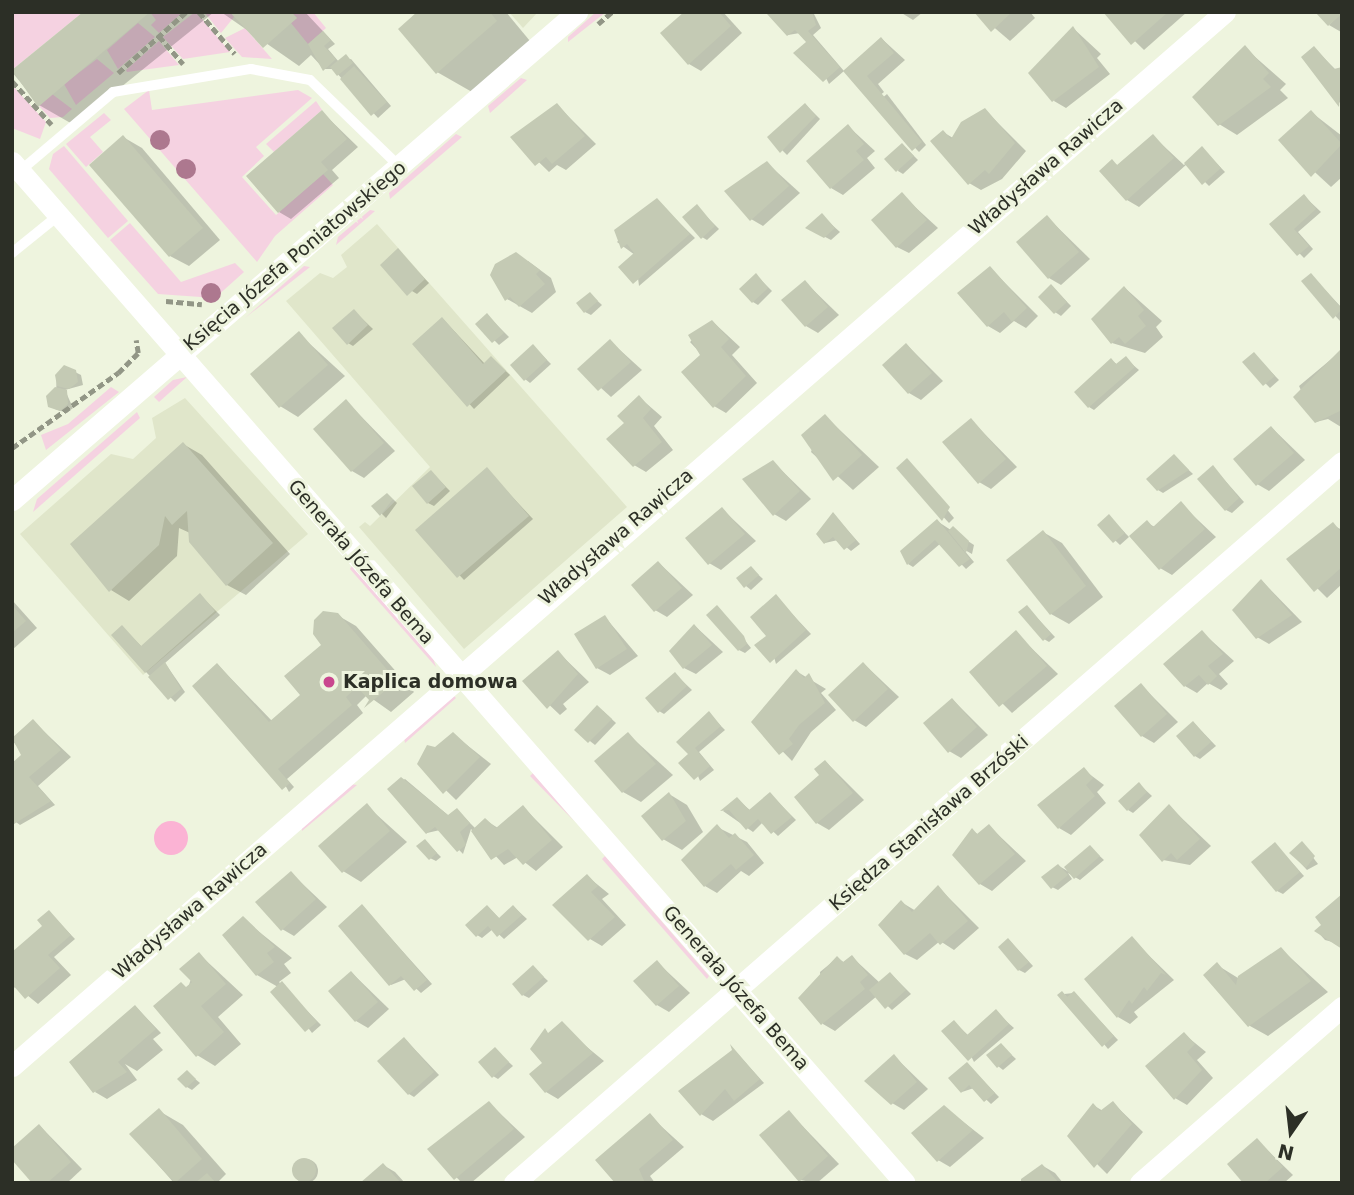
<!DOCTYPE html>
<html>
<head>
<meta charset="utf-8">
<style>
	body { margin:0 }
	#map { position:relative; width:1354px; height:1195px; overflow:hidden; background:#eef4de; font-family:"DejaVu Sans",sans-serif }
	div>[style] { position:absolute }
	[style*='--x'] { left:calc(var(--x)*1px); top:calc(var(--y)*1px); width:calc(var(--w)*1px); rotate:calc(var(--a)*1deg) }
	.built>* { inset:0; background:#e0e6ca }
	.green>* { inset:0; background:#f5d2e1 }
	.water>* { inset:0; background:#fbb3d4 }
	.round { border-radius:50% }
	.shadow>* { inset:0; background:#0003 }
	.building>* { inset:0; background:#c4cab4 }
	.path>* { height:4.5px; margin-top:-2.25px; transform-origin:0; background:repeating-linear-gradient(90deg,#929686 0 7px,transparent 0 10.5px) }
	.lane>* { height:10px; margin:-5px; padding:0 5px; transform-origin:5px; border-radius:5px; background:#fff }
	.street>* { height:21px; margin:-10.5px; padding:0 10.5px; transform-origin:10.5px; border-radius:10.5px; background:#fff }
	.trees>* { width:20px; height:20px; margin:-10px; border-radius:50%; background:#ad788f }
	.dots>* { width:19px; height:19px; translate:-50% -50%; box-sizing:border-box; border:4px solid #eef4de; border-radius:50% }
	span { translate:-50% -50%; white-space:nowrap; text-align:center; line-height:1.15; -webkit-text-stroke:6px #eef4de; paint-order:stroke }
	.street-label { font-size:19px; color:#2c2f26 }
	.poi-label { font-size:19px; color:#2c2f26; font-weight:700 }
	.left { translate:0 -50%; text-align:left }
	.frame { position:absolute; inset:0; border:14px solid #2c2f26; pointer-events:none }
	.north { position:absolute; left:1256px; top:1097px; width:70px; height:70px; -webkit-text-stroke:5px #eef4de; paint-order:stroke; rotate:194deg; font-size:19px; font-weight:700; line-height:28px; text-align:center; color:#2c2f26 }
	.north::after { content:''; display:block; margin:auto; width:24px; height:32px; background:#2c2f26; clip-path:polygon(50% 0,100% 100%,50% 72%,0 100%) }
</style>
</head>
<body>
<div id="map">
	<div class="built">
		<div style="clip-path:polygon(509px 12px,538px 12px,523px 28px)"></div>
		<div style="clip-path:polygon(377px 224px,627px 507px,464px 649px,359px 527px,365px 522px,370px 526px,430px 467px,286px 301px,320px 273px,333px 278px,347px 267px,341px 255px)"></div>
		<div style="clip-path:polygon(185px 398px,308px 534px,143px 675px,20px 534px,111px 454px,133px 459px,156px 438px,152px 418px)"></div>
	</div>
	<div class="green">
		<div style="clip-path:polygon(12px 12px,83px 12px,12px 70px)"></div>
		<div style="clip-path:polygon(183px 12px,159px 33px,151px 25px,156px 20px,150px 12px)"></div>
		<div style="clip-path:polygon(195px 12px,197px 13px,230px 52px,183px 59px,163px 37px)"></div>
		<div style="clip-path:polygon(204px 12px,230px 12px,234px 17px,221px 33px)"></div>
		<div style="clip-path:polygon(291px 12px,313px 12px,326px 28px,308px 44px,291px 23px,297px 18px)"></div>
		<div style="clip-path:polygon(596px 12px,606px 12px,568px 42px,568px 37px)"></div>
		<div style="clip-path:polygon(138px 23px,155px 37px,118px 69px,107px 50px)"></div>
		<div style="clip-path:polygon(245px 28px,272px 59px,242px 57px,225px 38px)"></div>
		<div style="clip-path:polygon(159px 41px,179px 65px,127px 72px,126px 70px)"></div>
		<div style="clip-path:polygon(97px 59px,114px 73px,76px 105px,64px 84px)"></div>
		<div style="clip-path:polygon(521px 78px,527px 80px,490px 113px,488px 106px)"></div>
		<div style="clip-path:polygon(12px 85px,46px 122px,40px 139px,12px 128px)"></div>
		<div style="clip-path:polygon(149px 90px,152px 110px,298px 90px,312px 98px,256px 147px,264px 156px,242px 177px,276px 215px,323px 174px,333px 185px,275px 236px,257px 262px,124px 109px)"></div>
		<div style="clip-path:polygon(52px 94px,72px 109px,63px 117px,50px 118px,39px 106px)"></div>
		<div style="clip-path:polygon(316px 101px,322px 110px,274px 152px,266px 144px)"></div>
		<div style="clip-path:polygon(104px 113px,111px 120px,90px 137px,103px 152px,86px 167px,66px 144px)"></div>
		<div style="clip-path:polygon(456px 134px,462px 137px,390px 199px,389px 193px)"></div>
		<div style="clip-path:polygon(64px 146px,128px 221px,108px 238px,49px 169px,53px 154px)"></div>
		<div style="clip-path:polygon(370px 210px,375px 211px,336px 245px,338px 237px)"></div>
		<div style="clip-path:polygon(130px 223px,181px 282px,235px 263px,244px 272px,215px 298px,158px 294px,110px 240px)"></div>
		<div style="clip-path:polygon(304px 266px,310px 267px,245px 318px)"></div>
		<div style="clip-path:polygon(187px 377px,159px 402px,154px 397px,173px 380px)"></div>
		<div style="clip-path:polygon(111px 387px,119px 392px,46px 450px,41px 435px,68px 424px)"></div>
		<div style="clip-path:polygon(137px 412px,140px 418px,33px 512px,37px 499px)"></div>
		<div style="clip-path:polygon(352px 566px,433px 658px,436px 667px,350px 569px)"></div>
		<div style="clip-path:polygon(453px 695px,456px 698px,405px 743px,404px 738px)"></div>
		<div style="clip-path:polygon(533px 773px,574px 821px,530px 776px)"></div>
		<div style="clip-path:polygon(350px 784px,357px 785px,302px 831px,302px 825px)"></div>
		<div style="clip-path:polygon(605px 856px,709px 976px,707px 979px,602px 859px)"></div>
	</div>
	<div class="water">
		<div class="round" style="left:154px;top:821px;width:34px;height:34px"></div>
	</div>
	<div class="shadow">
		<div style="clip-path:polygon(84px 12px,214px 12px,74px 125px,39px 105px,12px 72px)"></div>
		<div style="clip-path:polygon(221px 12px,305px 12px,335px 44px,328px 49px,339px 62px,351px 59px,391px 106px,378px 118px,333px 69px,324px 69px,311px 55px,299px 66px)"></div>
		<div style="clip-path:polygon(420px 12px,506px 12px,530px 41px,472px 92px,437px 72px)"></div>
		<div style="clip-path:polygon(687px 12px,723px 12px,742px 33px,701px 71px,689px 64px)"></div>
		<div style="clip-path:polygon(813px 12px,821px 28px,813px 35px,844px 71px,829px 84px,808px 42px,800px 33px,788px 35px,770px 14px)"></div>
		<div style="clip-path:polygon(900px 12px,923px 12px,913px 20px)"></div>
		<div style="clip-path:polygon(976px 12px,1030px 12px,1035px 18px,1010px 41px)"></div>
		<div style="clip-path:polygon(1105px 12px,1187px 12px,1144px 50px)"></div>
		<div style="clip-path:polygon(1342px 12px,1342px 31px,1341px 32px,1329px 25px)"></div>
		<div style="clip-path:polygon(1073px 28px,1101px 54px,1097px 58px,1110px 74px,1066px 108px,1054px 101px)"></div>
		<div style="clip-path:polygon(882px 39px,905px 60px,878px 84px,884px 92px,873px 101px,845px 71px)"></div>
		<div style="clip-path:polygon(1245px 48px,1286px 84px,1280px 90px,1288px 98px,1237px 135px,1219px 124px)"></div>
		<div style="clip-path:polygon(1314px 48px,1336px 70px,1342px 68px,1342px 106px,1323px 79px)"></div>
		<div style="clip-path:polygon(887px 94px,926px 145px,919px 152px,874px 105px)"></div>
		<div style="clip-path:polygon(557px 105px,596px 144px,566px 170px,557px 165px,549px 172px,513px 137px)"></div>
		<div style="clip-path:polygon(806px 105px,820px 119px,787px 155px,769px 137px)"></div>
		<div style="clip-path:polygon(985px 110px,1026px 151px,1002px 179px,981px 190px,969px 183px,943px 132px,953px 138px)"></div>
		<div style="clip-path:polygon(322px 112px,358px 147px,332px 170px,339px 178px,291px 219px,279px 212px)"></div>
		<div style="clip-path:polygon(1311px 112px,1342px 136px,1342px 177px,1331px 187px,1280px 140px)"></div>
		<div style="clip-path:polygon(848px 126px,875px 151px,867px 158px,875px 168px,843px 195px,831px 188px)"></div>
		<div style="clip-path:polygon(1153px 136px,1184px 165px,1202px 148px,1225px 172px,1209px 186px,1187px 164px,1139px 207px,1127px 200px,1112px 162px,1119px 166px)"></div>
		<div style="clip-path:polygon(123px 137px,142px 148px,220px 240px,189px 266px,170px 256px)"></div>
		<div style="clip-path:polygon(903px 145px,918px 160px,903px 174px,898px 171px)"></div>
		<div style="clip-path:polygon(767px 163px,800px 193px,763px 226px,751px 219px)"></div>
		<div style="clip-path:polygon(902px 195px,938px 228px,909px 253px,897px 247px)"></div>
		<div style="clip-path:polygon(1304px 196px,1321px 212px,1298px 232px,1313px 249px,1304px 258px,1271px 224px)"></div>
		<div style="clip-path:polygon(657px 201px,695px 238px,639px 286px,635px 255px,617px 242px)"></div>
		<div style="clip-path:polygon(697px 207px,719px 229px,707px 240px,702px 237px)"></div>
		<div style="clip-path:polygon(822px 216px,840px 232px,831px 240px,808px 228px)"></div>
		<div style="clip-path:polygon(1047px 217px,1090px 259px,1061px 285px,1049px 278px)"></div>
		<div style="clip-path:polygon(398px 251px,429px 283px,417px 294px,412px 291px)"></div>
		<div style="clip-path:polygon(528px 261px,551px 278px,556px 292px,532px 313px,507px 299px)"></div>
		<div style="clip-path:polygon(990px 268px,1038px 316px,1026px 328px,1014px 321px,1000px 333px,988px 326px)"></div>
		<div style="clip-path:polygon(756px 275px,772px 291px,758px 305px,753px 302px)"></div>
		<div style="clip-path:polygon(1311px 275px,1342px 308px,1340px 321px,1304px 281px)"></div>
		<div style="clip-path:polygon(805px 282px,839px 315px,818px 333px,806px 326px)"></div>
		<div style="clip-path:polygon(1052px 286px,1071px 306px,1061px 316px,1055px 312px)"></div>
		<div style="clip-path:polygon(1125px 288px,1162px 321px,1156px 327px,1163px 337px,1145px 353px,1112px 343px)"></div>
		<div style="clip-path:polygon(590px 294px,602px 305px,591px 315px,585px 312px)"></div>
		<div style="clip-path:polygon(354px 311px,373px 329px,353px 346px,348px 343px)"></div>
		<div style="clip-path:polygon(487px 315px,509px 337px,499px 345px,478px 324px)"></div>
		<div style="clip-path:polygon(443px 319px,485px 364px,492px 358px,510px 375px,474px 409px,415px 344px)"></div>
		<div style="clip-path:polygon(712px 321px,740px 347px,732px 355px,757px 383px,726px 413px,714px 406px,703px 356px,690px 342px)"></div>
		<div style="clip-path:polygon(299px 334px,345px 376px,298px 417px,280px 406px)"></div>
		<div style="clip-path:polygon(610px 341px,642px 370px,611px 397px,580px 369px)"></div>
		<div style="clip-path:polygon(907px 345px,943px 381px,921px 400px,909px 393px)"></div>
		<div style="clip-path:polygon(533px 346px,551px 364px,530px 383px,525px 379px)"></div>
		<div style="clip-path:polygon(1341px 351px,1342px 351px,1341px 427px,1328px 419px,1316px 422px,1299px 386px)"></div>
		<div style="clip-path:polygon(1254px 354px,1279px 380px,1270px 388px,1245px 362px)"></div>
		<div style="clip-path:polygon(1126px 359px,1139px 370px,1094px 410px,1089px 407px,1111px 360px,1118px 365px)"></div>
		<div style="clip-path:polygon(65px 367px,81px 375px,83px 385px,65px 390px,73px 408px,67px 413px,55px 409px,57px 375px)"></div>
		<div style="clip-path:polygon(639px 397px,662px 417px,654px 426px,673px 450px,646px 472px,634px 465px)"></div>
		<div style="clip-path:polygon(346px 401px,395px 451px,364px 478px,352px 471px)"></div>
		<div style="clip-path:polygon(825px 416px,879px 467px,853px 490px,811px 452px)"></div>
		<div style="clip-path:polygon(971px 420px,1017px 467px,991px 489px,979px 482px)"></div>
		<div style="clip-path:polygon(1272px 428px,1305px 460px,1269px 491px,1257px 484px)"></div>
		<div style="clip-path:polygon(183px 444px,202px 455px,290px 554px,246px 595px,227px 585px,190px 533px,179px 528px,177px 556px,129px 601px,111px 590px)"></div>
		<div style="clip-path:polygon(1174px 456px,1193px 474px,1163px 493px,1158px 490px)"></div>
		<div style="clip-path:polygon(907px 460px,954px 518px,949px 523px,898px 468px)"></div>
		<div style="clip-path:polygon(773px 462px,811px 499px,786px 521px,774px 514px)"></div>
		<div style="clip-path:polygon(1213px 467px,1244px 502px,1232px 513px,1226px 510px)"></div>
		<div style="clip-path:polygon(487px 470px,533px 519px,464px 580px,417px 530px)"></div>
		<div style="clip-path:polygon(431px 472px,450px 491px,434px 506px,428px 503px)"></div>
		<div style="clip-path:polygon(393px 499px,397px 503px,386px 518px,374px 506px)"></div>
		<div style="clip-path:polygon(1181px 504px,1216px 537px,1172px 575px,1160px 568px,1147px 523px,1155px 527px)"></div>
		<div style="clip-path:polygon(722px 509px,756px 541px,721px 570px,709px 563px)"></div>
		<div style="clip-path:polygon(833px 514px,860px 544px,851px 551px,838px 540px,825px 543px)"></div>
		<div style="clip-path:polygon(1109px 516px,1129px 537px,1120px 545px,1099px 525px)"></div>
		<div style="clip-path:polygon(937px 521px,974px 545px,972px 554px,963px 549px,974px 562px,966px 569px,941px 543px,913px 567px,908px 564px)"></div>
		<div style="clip-path:polygon(1333px 525px,1342px 530px,1342px 584px,1327px 598px,1288px 559px)"></div>
		<div style="clip-path:polygon(1043px 532px,1062px 543px,1103px 597px,1069px 624px,1051px 614px)"></div>
		<div style="clip-path:polygon(659px 563px,693px 595px,667px 617px,655px 610px)"></div>
		<div style="clip-path:polygon(751px 568px,763px 579px,751px 590px,746px 586px)"></div>
		<div style="clip-path:polygon(1262px 581px,1302px 622px,1269px 644px,1257px 637px)"></div>
		<div style="clip-path:polygon(200px 595px,220px 615px,165px 663px,185px 692px,175px 702px,146px 672px,122px 627px,142px 647px)"></div>
		<div style="clip-path:polygon(776px 597px,811px 634px,776px 664px,768px 636px)"></div>
		<div style="clip-path:polygon(12px 600px,37px 628px,12px 650px)"></div>
		<div style="clip-path:polygon(718px 607px,751px 648px,745px 653px,739px 650px)"></div>
		<div style="clip-path:polygon(1027px 607px,1055px 637px,1049px 642px,1044px 639px)"></div>
		<div style="clip-path:polygon(337px 615px,356px 626px,414px 692px,391px 712px,367px 695px,357px 705px,363px 713px,287px 779px,294px 787px,289px 792px,218px 665px,272px 721px,303px 694px)"></div>
		<div style="clip-path:polygon(605px 617px,638px 656px,610px 675px,597px 668px)"></div>
		<div style="clip-path:polygon(695px 626px,723px 652px,696px 674px,684px 668px)"></div>
		<div style="clip-path:polygon(1202px 632px,1234px 661px,1219px 674px,1228px 684px,1221px 690px,1208px 683px,1197px 693px,1185px 686px)"></div>
		<div style="clip-path:polygon(1016px 633px,1058px 674px,1012px 713px,971px 672px)"></div>
		<div style="clip-path:polygon(558px 652px,589px 682px,563px 704px,567px 709px,560px 715px,524px 681px)"></div>
		<div style="clip-path:polygon(864px 664px,899px 697px,866px 727px,854px 720px)"></div>
		<div style="clip-path:polygon(796px 671px,826px 689px,821px 693px,836px 710px,811px 732px,792px 761px,753px 721px)"></div>
		<div style="clip-path:polygon(675px 674px,692px 690px,664px 714px,659px 711px)"></div>
		<div style="clip-path:polygon(1141px 685px,1178px 722px,1154px 743px,1142px 736px)"></div>
		<div style="clip-path:polygon(953px 700px,988px 735px,961px 758px,949px 751px)"></div>
		<div style="clip-path:polygon(603px 711px,616px 723px,595px 745px,576px 730px)"></div>
		<div style="clip-path:polygon(709px 714px,725px 730px,699px 752px,714px 770px,700px 781px,690px 755px)"></div>
		<div style="clip-path:polygon(33px 721px,71px 757px,38px 786px,55px 805px,20px 825px,12px 819px,12px 766px,24px 755px,12px 740px)"></div>
		<div style="clip-path:polygon(1194px 723px,1216px 746px,1200px 759px,1195px 756px)"></div>
		<div style="clip-path:polygon(453px 734px,491px 764px,456px 800px,419px 764px)"></div>
		<div style="clip-path:polygon(628px 734px,673px 775px,641px 802px,623px 792px)"></div>
		<div style="clip-path:polygon(826px 762px,864px 800px,829px 830px,817px 823px)"></div>
		<div style="clip-path:polygon(1084px 770px,1104px 785px,1097px 792px,1106px 803px,1071px 835px,1059px 828px)"></div>
		<div style="clip-path:polygon(405px 779px,449px 816px,457px 810px,476px 829px,485px 820px,498px 828px,523px 807px,563px 847px,536px 871px,518px 857px,504px 865px,471px 829px,463px 854px,440px 830px,427px 833px,390px 789px)"></div>
		<div style="clip-path:polygon(1139px 784px,1152px 796px,1133px 813px,1128px 810px)"></div>
		<div style="clip-path:polygon(669px 794px,687px 805px,703px 832px,682px 850px,663px 839px)"></div>
		<div style="clip-path:polygon(770px 794px,796px 820px,778px 836px,763px 822px,753px 832px,723px 811px,737px 799px,751px 811px)"></div>
		<div style="clip-path:polygon(367px 806px,407px 842px,361px 882px,343px 871px)"></div>
		<div style="clip-path:polygon(1169px 806px,1211px 846px,1190px 865px,1163px 860px)"></div>
		<div style="clip-path:polygon(989px 826px,1026px 861px,992px 891px,980px 884px,973px 831px,979px 835px)"></div>
		<div style="clip-path:polygon(717px 827px,747px 842px,764px 863px,749px 876px,741px 871px,717px 893px,705px 886px)"></div>
		<div style="clip-path:polygon(425px 841px,441px 857px,436px 861px,430px 858px)"></div>
		<div style="clip-path:polygon(1302px 843px,1318px 864px,1307px 870px,1291px 853px)"></div>
		<div style="clip-path:polygon(1275px 844px,1304px 876px,1283px 894px,1277px 891px)"></div>
		<div style="clip-path:polygon(1090px 847px,1104px 860px,1080px 880px,1068px 873px,1072px 879px,1058px 890px,1052px 887px,1059px 866px,1071px 873px)"></div>
		<div style="clip-path:polygon(291px 873px,327px 907px,294px 936px,282px 929px)"></div>
		<div style="clip-path:polygon(587px 876px,609px 894px,602px 899px,626px 925px,602px 946px,590px 939px)"></div>
		<div style="clip-path:polygon(938px 887px,979px 928px,954px 950px,940px 941px,917px 960px,905px 954px,901px 902px,916px 911px)"></div>
		<div style="clip-path:polygon(362px 906px,432px 984px,421px 993px,406px 979px,391px 985px,341px 926px)"></div>
		<div style="clip-path:polygon(488px 907px,500px 919px,514px 907px,527px 919px,504px 939px,493px 929px,482px 938px,477px 935px)"></div>
		<div style="clip-path:polygon(49px 912px,75px 939px,54px 957px,71px 975px,38px 1004px,16px 986px,12px 990px,12px 955px,45px 926px)"></div>
		<div style="clip-path:polygon(243px 919px,292px 958px,284px 964px,291px 973px,279px 982px,321px 1025px,312px 1033px,278px 987px,257px 975px)"></div>
		<div style="clip-path:polygon(1317px 931px,1340px 944px,1325px 940px)"></div>
		<div style="clip-path:polygon(1132px 939px,1174px 980px,1134px 1012px,1138px 1017px,1130px 1024px,1118px 1017px)"></div>
		<div style="clip-path:polygon(1009px 940px,1033px 966px,1025px 973px,1019px 970px)"></div>
		<div style="clip-path:polygon(1281px 949px,1328px 992px,1268px 1036px,1250px 1026px,1217px 965px,1238px 978px)"></div>
		<div style="clip-path:polygon(199px 954px,243px 995px,218px 1017px,241px 1044px,215px 1066px,197px 1055px,188px 988px)"></div>
		<div style="clip-path:polygon(852px 957px,880px 983px,891px 974px,911px 994px,892px 1010px,877px 996px,835px 1031px,823px 1024px,820px 972px,837px 958px,845px 963px)"></div>
		<div style="clip-path:polygon(657px 962px,690px 993px,669px 1012px,657px 1005px)"></div>
		<div style="clip-path:polygon(533px 967px,548px 981px,529px 998px,523px 995px)"></div>
		<div style="clip-path:polygon(352px 973px,389px 1009px,368px 1028px,356px 1021px)"></div>
		<div style="clip-path:polygon(1074px 993px,1118px 1040px,1108px 1049px,1064px 994px)"></div>
		<div style="clip-path:polygon(136px 1007px,161px 1033px,153px 1039px,163px 1050px,137px 1071px,125px 1064px,137px 1080px,107px 1099px,95px 1092px)"></div>
		<div style="clip-path:polygon(996px 1012px,1014px 1028px,974px 1062px,954px 1022px,969px 1036px)"></div>
		<div style="clip-path:polygon(560px 1025px,604px 1061px,558px 1099px,546px 1092px,545px 1063px,532px 1048px)"></div>
		<div style="clip-path:polygon(1184px 1034px,1206px 1052px,1197px 1060px,1213px 1078px,1187px 1105px,1175px 1098px)"></div>
		<div style="clip-path:polygon(405px 1039px,439px 1075px,414px 1097px,409px 1094px)"></div>
		<div style="clip-path:polygon(1001px 1045px,1016px 1059px,1003px 1070px,998px 1066px)"></div>
		<div style="clip-path:polygon(495px 1049px,513px 1066px,498px 1079px,493px 1076px)"></div>
		<div style="clip-path:polygon(734px 1050px,764px 1083px,713px 1121px,701px 1114px)"></div>
		<div style="clip-path:polygon(894px 1056px,928px 1089px,904px 1110px,892px 1103px)"></div>
		<div style="clip-path:polygon(967px 1064px,999px 1097px,991px 1104px,974px 1088px,962px 1092px)"></div>
		<div style="clip-path:polygon(187px 1072px,200px 1083px,192px 1090px,187px 1087px)"></div>
		<div style="clip-path:polygon(489px 1103px,525px 1137px,471px 1183px,462px 1183px,429px 1149px)"></div>
		<div style="clip-path:polygon(1113px 1103px,1143px 1132px,1107px 1174px,1069px 1136px,1093px 1105px,1103px 1111px)"></div>
		<div style="clip-path:polygon(944px 1107px,984px 1138px,950px 1167px,938px 1160px)"></div>
		<div style="clip-path:polygon(159px 1111px,183px 1125px,226px 1174px,217px 1183px,174px 1183px,131px 1134px)"></div>
		<div style="clip-path:polygon(789px 1112px,839px 1164px,817px 1183px,800px 1180px)"></div>
		<div style="clip-path:polygon(650px 1116px,684px 1147px,650px 1176px,655px 1183px,620px 1183px)"></div>
		<div style="clip-path:polygon(40px 1126px,82px 1169px,67px 1183px,34px 1183px)"></div>
		<div style="clip-path:polygon(1257px 1140px,1293px 1175px,1284px 1183px,1246px 1183px)"></div>
		<div class="round" style="left:294px;top:1159px;width:24px;height:24px"></div>
		<div style="clip-path:polygon(383px 1165px,395px 1172px,405px 1183px,362px 1183px)"></div>
		<div style="clip-path:polygon(1043px 1166px,1055px 1173px,1063px 1183px,1023px 1183px)"></div>
	</div>
	<div class="building">
		<div style="clip-path:polygon(83px 12px,150px 12px,38px 107px,12px 70px)"></div>
		<div style="clip-path:polygon(230px 12px,291px 12px,297px 18px,263px 48px)"></div>
		<div style="clip-path:polygon(417px 12px,490px 12px,497px 21px,436px 74px,398px 29px)"></div>
		<div style="clip-path:polygon(684px 12px,719px 12px,731px 26px,688px 65px,660px 33px)"></div>
		<div style="clip-path:polygon(812px 12px,816px 25px,808px 31px,840px 67px,823px 82px,793px 53px,806px 42px,795px 30px,787px 36px,767px 14px)"></div>
		<div style="clip-path:polygon(974px 12px,1012px 12px,991px 32px)"></div>
		<div style="clip-path:polygon(1103px 12px,1168px 12px,1131px 45px)"></div>
		<div style="clip-path:polygon(1315px 12px,1342px 12px,1342px 14px,1328px 26px)"></div>
		<div style="clip-path:polygon(1073px 26px,1099px 67px,1052px 102px,1028px 73px)"></div>
		<div style="clip-path:polygon(323px 31px,331px 40px,324px 46px,336px 59px,323px 71px,308px 44px)"></div>
		<div style="clip-path:polygon(881px 37px,894px 53px,867px 76px,922px 142px,912px 151px,843px 71px)"></div>
		<div style="clip-path:polygon(1245px 45px,1269px 73px,1263px 79px,1271px 87px,1218px 126px,1192px 97px)"></div>
		<div style="clip-path:polygon(1314px 46px,1334px 69px,1342px 67px,1339px 107px,1301px 57px)"></div>
		<div style="clip-path:polygon(346px 54px,353px 63px,337px 76px,330px 67px)"></div>
		<div style="clip-path:polygon(354px 66px,387px 102px,371px 116px,340px 79px)"></div>
		<div style="clip-path:polygon(557px 103px,585px 136px,552px 164px,546px 157px,535px 166px,510px 137px)"></div>
		<div style="clip-path:polygon(805px 103px,816px 116px,780px 153px,767px 137px)"></div>
		<div style="clip-path:polygon(985px 108px,1015px 143px,989px 174px,985px 170px,968px 185px,930px 141px,943px 130px,951px 139px,961px 122px)"></div>
		<div style="clip-path:polygon(322px 110px,347px 139px,321px 162px,328px 170px,278px 213px,246px 176px)"></div>
		<div style="clip-path:polygon(1311px 110px,1342px 144px,1311px 177px,1278px 140px)"></div>
		<div style="clip-path:polygon(848px 124px,864px 144px,856px 151px,864px 160px,830px 189px,806px 161px)"></div>
		<div style="clip-path:polygon(1153px 134px,1174px 158px,1126px 201px,1099px 171px,1112px 159px,1117px 165px)"></div>
		<div style="clip-path:polygon(123px 135px,203px 228px,169px 257px,89px 165px)"></div>
		<div style="clip-path:polygon(902px 143px,914px 156px,896px 172px,884px 159px)"></div>
		<div style="clip-path:polygon(1202px 146px,1221px 168px,1202px 185px,1184px 163px)"></div>
		<div style="clip-path:polygon(767px 161px,789px 186px,750px 221px,724px 191px)"></div>
		<div style="clip-path:polygon(902px 192px,927px 220px,896px 248px,871px 220px)"></div>
		<div style="clip-path:polygon(1304px 194px,1316px 209px,1294px 229px,1309px 246px,1297px 256px,1269px 224px)"></div>
		<div style="clip-path:polygon(657px 198px,690px 234px,633px 284px,618px 267px,634px 253px,627px 244px,621px 249px,614px 230px)"></div>
		<div style="clip-path:polygon(697px 204px,715px 226px,701px 239px,682px 217px)"></div>
		<div style="clip-path:polygon(822px 213px,835px 228px,824px 238px,805px 228px)"></div>
		<div style="clip-path:polygon(1047px 215px,1079px 252px,1048px 279px,1016px 242px)"></div>
		<div style="clip-path:polygon(398px 248px,425px 279px,407px 296px,380px 265px)"></div>
		<div style="clip-path:polygon(516px 252px,540px 270px,536px 274px,545px 284px,519px 307px,510px 297px,505px 301px,490px 275px,495px 264px)"></div>
		<div style="clip-path:polygon(990px 266px,1027px 308px,1012px 322px,1004px 312px,987px 327px,957px 293px)"></div>
		<div style="clip-path:polygon(756px 273px,768px 288px,752px 303px,739px 289px)"></div>
		<div style="clip-path:polygon(1311px 273px,1342px 309px,1333px 319px,1301px 281px)"></div>
		<div style="clip-path:polygon(805px 280px,828px 307px,805px 327px,781px 300px)"></div>
		<div style="clip-path:polygon(1051px 284px,1067px 302px,1054px 314px,1038px 297px)"></div>
		<div style="clip-path:polygon(1124px 286px,1144px 310px,1138px 316px,1146px 326px,1125px 344px,1119px 337px,1111px 344px,1091px 319px)"></div>
		<div style="clip-path:polygon(590px 292px,598px 301px,584px 313px,576px 303px)"></div>
		<div style="clip-path:polygon(354px 309px,368px 325px,347px 345px,332px 328px)"></div>
		<div style="clip-path:polygon(487px 313px,504px 333px,492px 343px,475px 324px)"></div>
		<div style="clip-path:polygon(442px 317px,483px 364px,491px 356px,506px 371px,467px 407px,412px 344px)"></div>
		<div style="clip-path:polygon(712px 320px,729px 339px,721px 347px,746px 376px,713px 408px,681px 372px,700px 355px,688px 335px)"></div>
		<div style="clip-path:polygon(299px 331px,328px 365px,279px 408px,250px 374px)"></div>
		<div style="clip-path:polygon(610px 339px,631px 362px,598px 391px,577px 369px)"></div>
		<div style="clip-path:polygon(906px 343px,932px 373px,908px 394px,882px 365px)"></div>
		<div style="clip-path:polygon(533px 344px,547px 360px,524px 381px,510px 365px)"></div>
		<div style="clip-path:polygon(1342px 348px,1342px 410px,1315px 423px,1293px 397px)"></div>
		<div style="clip-path:polygon(1254px 352px,1275px 376px,1263px 386px,1242px 362px)"></div>
		<div style="clip-path:polygon(1126px 356px,1135px 367px,1088px 408px,1074px 392px,1111px 358px,1116px 364px)"></div>
		<div style="clip-path:polygon(64px 365px,76px 370px,78px 382px,69px 389px,57px 386px,55px 375px)"></div>
		<div style="clip-path:polygon(55px 387px,67px 390px,68px 404px,60px 411px,48px 407px,46px 396px)"></div>
		<div style="clip-path:polygon(639px 395px,651px 409px,643px 418px,662px 442px,633px 467px,606px 439px,624px 423px,617px 416px)"></div>
		<div style="clip-path:polygon(346px 399px,384px 443px,351px 472px,313px 429px)"></div>
		<div style="clip-path:polygon(825px 414px,862px 455px,833px 481px,801px 435px)"></div>
		<div style="clip-path:polygon(971px 418px,1006px 459px,978px 484px,942px 442px)"></div>
		<div style="clip-path:polygon(1271px 426px,1294px 453px,1256px 486px,1233px 459px)"></div>
		<div style="clip-path:polygon(183px 442px,273px 543px,226px 586px,189px 542px,187px 511px,172px 525px,165px 516px,159px 545px,109px 592px,70px 544px)"></div>
		<div style="clip-path:polygon(1174px 454px,1189px 470px,1157px 491px,1146px 479px)"></div>
		<div style="clip-path:polygon(907px 458px,950px 507px,942px 521px,896px 468px)"></div>
		<div style="clip-path:polygon(773px 460px,800px 491px,773px 516px,742px 479px)"></div>
		<div style="clip-path:polygon(1213px 465px,1239px 498px,1225px 511px,1197px 479px)"></div>
		<div style="clip-path:polygon(487px 467px,529px 516px,457px 578px,415px 530px)"></div>
		<div style="clip-path:polygon(431px 470px,446px 487px,427px 504px,412px 486px)"></div>
		<div style="clip-path:polygon(387px 493px,393px 499px,380px 516px,371px 506px)"></div>
		<div style="clip-path:polygon(1181px 501px,1205px 529px,1159px 570px,1129px 536px,1147px 520px,1153px 527px)"></div>
		<div style="clip-path:polygon(722px 507px,745px 534px,708px 565px,685px 538px)"></div>
		<div style="clip-path:polygon(833px 512px,856px 540px,844px 550px,833px 537px,824px 544px,816px 534px)"></div>
		<div style="clip-path:polygon(1109px 514px,1125px 533px,1113px 543px,1097px 525px)"></div>
		<div style="clip-path:polygon(937px 519px,970px 559px,959px 567px,935px 540px,907px 565px,900px 551px)"></div>
		<div style="clip-path:polygon(1333px 522px,1342px 533px,1342px 567px,1314px 592px,1286px 559px)"></div>
		<div style="clip-path:polygon(953px 526px,969px 541px,966px 553px,948px 531px)"></div>
		<div style="clip-path:polygon(1043px 530px,1086px 586px,1050px 615px,1006px 560px)"></div>
		<div style="clip-path:polygon(658px 561px,682px 588px,654px 612px,631px 585px)"></div>
		<div style="clip-path:polygon(751px 566px,759px 575px,744px 588px,736px 578px)"></div>
		<div style="clip-path:polygon(1261px 579px,1292px 615px,1256px 639px,1232px 610px)"></div>
		<div style="clip-path:polygon(200px 593px,215px 611px,145px 673px,111px 635px,122px 625px,141px 646px)"></div>
		<div style="clip-path:polygon(776px 594px,806px 630px,770px 663px,754px 645px,766px 636px,750px 617px)"></div>
		<div style="clip-path:polygon(12px 605px,26px 621px,12px 633px)"></div>
		<div style="clip-path:polygon(717px 605px,744px 636px,747px 644px,738px 651px,706px 615px)"></div>
		<div style="clip-path:polygon(1027px 605px,1051px 634px,1043px 641px,1018px 612px)"></div>
		<div style="clip-path:polygon(323px 611px,338px 613px,397px 681px,364px 708px,369px 700px,357px 687px,346px 697px,352px 705px,278px 769px,290px 783px,282px 790px,192px 686px,217px 663px,269px 722px,300px 695px,284px 676px,321px 645px,313px 634px,314px 620px)"></div>
		<div style="clip-path:polygon(605px 615px,627px 649px,596px 669px,574px 634px)"></div>
		<div style="clip-path:polygon(694px 624px,712px 645px,683px 669px,669px 651px)"></div>
		<div style="clip-path:polygon(1016px 630px,1047px 666px,999px 707px,969px 672px)"></div>
		<div style="clip-path:polygon(1202px 630px,1223px 654px,1208px 666px,1217px 676px,1208px 685px,1199px 675px,1184px 687px,1163px 664px)"></div>
		<div style="clip-path:polygon(558px 650px,578px 674px,547px 709px,522px 681px)"></div>
		<div style="clip-path:polygon(165px 662px,181px 689px,168px 700px,148px 677px)"></div>
		<div style="clip-path:polygon(863px 662px,888px 689px,853px 722px,828px 695px)"></div>
		<div style="clip-path:polygon(796px 669px,804px 678px,809px 673px,825px 703px,799px 725px,789px 739px,793px 744px,779px 755px,751px 722px)"></div>
		<div style="clip-path:polygon(675px 672px,687px 686px,658px 713px,645px 698px)"></div>
		<div style="clip-path:polygon(1141px 683px,1167px 714px,1141px 737px,1114px 706px)"></div>
		<div style="clip-path:polygon(952px 698px,977px 727px,948px 753px,923px 723px)"></div>
		<div style="clip-path:polygon(597px 705px,612px 719px,588px 743px,574px 730px)"></div>
		<div style="clip-path:polygon(709px 711px,721px 726px,695px 748px,710px 766px,694px 780px,678px 763px,688px 754px,676px 742px)"></div>
		<div style="clip-path:polygon(33px 719px,61px 750px,29px 777px,51px 801px,14px 824px,12px 763px,21px 755px,12px 738px)"></div>
		<div style="clip-path:polygon(1193px 721px,1211px 742px,1194px 757px,1176px 736px)"></div>
		<div style="clip-path:polygon(453px 732px,480px 757px,443px 794px,417px 764px,427px 745px,435px 747px)"></div>
		<div style="clip-path:polygon(628px 732px,656px 764px,622px 793px,594px 761px)"></div>
		<div style="clip-path:polygon(825px 760px,853px 793px,816px 824px,794px 797px,819px 775px,814px 769px)"></div>
		<div style="clip-path:polygon(1084px 767px,1093px 778px,1086px 785px,1095px 796px,1058px 829px,1037px 805px)"></div>
		<div style="clip-path:polygon(401px 777px,448px 815px,457px 808px,470px 823px,460px 832px,466px 845px,457px 852px,435px 827px,426px 834px,387px 789px)"></div>
		<div style="clip-path:polygon(1139px 782px,1147px 792px,1127px 811px,1118px 801px)"></div>
		<div style="clip-path:polygon(669px 792px,686px 821px,662px 841px,641px 816px)"></div>
		<div style="clip-path:polygon(770px 792px,792px 817px,771px 834px,758px 819px,746px 830px,729px 810px,720px 811px,737px 797px,749px 810px)"></div>
		<div style="clip-path:polygon(367px 803px,390px 831px,342px 873px,318px 846px)"></div>
		<div style="clip-path:polygon(1169px 804px,1200px 839px,1177px 860px,1171px 853px,1162px 862px,1139px 835px)"></div>
		<div style="clip-path:polygon(523px 805px,552px 840px,523px 865px,508px 849px,491px 860px,471px 831px,485px 818px,496px 828px)"></div>
		<div style="clip-path:polygon(717px 824px,729px 838px,735px 833px,754px 855px,736px 870px,731px 864px,704px 887px,681px 860px)"></div>
		<div style="clip-path:polygon(989px 824px,1015px 854px,979px 885px,952px 855px,972px 828px,977px 834px)"></div>
		<div style="clip-path:polygon(425px 839px,437px 853px,429px 860px,416px 846px)"></div>
		<div style="clip-path:polygon(1302px 841px,1315px 856px,1306px 868px,1289px 853px)"></div>
		<div style="clip-path:polygon(1275px 842px,1300px 872px,1276px 892px,1251px 862px)"></div>
		<div style="clip-path:polygon(1090px 845px,1100px 856px,1074px 879px,1064px 867px)"></div>
		<div style="clip-path:polygon(1058px 864px,1068px 875px,1051px 889px,1041px 877px)"></div>
		<div style="clip-path:polygon(291px 871px,316px 899px,281px 931px,255px 902px)"></div>
		<div style="clip-path:polygon(587px 874px,598px 886px,591px 892px,615px 917px,588px 941px,552px 905px)"></div>
		<div style="clip-path:polygon(938px 885px,968px 921px,940px 945px,930px 933px,904px 955px,878px 925px,901px 900px,912px 912px)"></div>
		<div style="clip-path:polygon(1342px 894px,1342px 949px,1314px 931px,1321px 925px,1315px 917px)"></div>
		<div style="clip-path:polygon(362px 904px,427px 980px,414px 991px,401px 976px,389px 986px,338px 926px)"></div>
		<div style="clip-path:polygon(487px 905px,499px 918px,513px 905px,522px 915px,497px 937px,488px 926px,476px 937px,465px 925px)"></div>
		<div style="clip-path:polygon(49px 910px,71px 935px,48px 955px,60px 968px,25px 999px,12px 984px,12px 952px,42px 926px,37px 920px)"></div>
		<div style="clip-path:polygon(243px 916px,275px 947px,267px 953px,274px 962px,256px 976px,222px 935px)"></div>
		<div style="clip-path:polygon(1132px 936px,1166px 975px,1161px 973px,1147px 991px,1144px 987px,1132px 1004px,1129px 1000px,1117px 1018px,1084px 979px)"></div>
		<div style="clip-path:polygon(1008px 938px,1029px 962px,1018px 971px,998px 947px)"></div>
		<div style="clip-path:polygon(1281px 947px,1311px 981px,1248px 1027px,1203px 975px,1217px 962px,1236px 985px,1238px 976px)"></div>
		<div style="clip-path:polygon(199px 952px,226px 984px,201px 1006px,224px 1032px,196px 1057px,153px 1006px,181px 982px,186px 987px,192px 982px,179px 969px)"></div>
		<div style="clip-path:polygon(852px 955px,868px 975px,860px 982px,865px 989px,821px 1025px,798px 998px,837px 956px,843px 962px)"></div>
		<div style="clip-path:polygon(657px 960px,679px 986px,656px 1006px,633px 981px)"></div>
		<div style="clip-path:polygon(533px 965px,544px 977px,522px 996px,512px 984px)"></div>
		<div style="clip-path:polygon(351px 971px,378px 1002px,355px 1022px,328px 991px)"></div>
		<div style="clip-path:polygon(890px 972px,906px 990px,885px 1009px,869px 990px)"></div>
		<div style="clip-path:polygon(282px 981px,317px 1022px,305px 1032px,270px 992px)"></div>
		<div style="clip-path:polygon(1062px 991px,1067px 997px,1074px 991px,1114px 1036px,1102px 1047px,1057px 995px)"></div>
		<div style="clip-path:polygon(135px 1005px,156px 1029px,118px 1062px,127px 1072px,93px 1093px,69px 1062px)"></div>
		<div style="clip-path:polygon(996px 1009px,1009px 1024px,968px 1061px,941px 1031px,954px 1020px,967px 1035px)"></div>
		<div style="clip-path:polygon(562px 1021px,593px 1053px,545px 1093px,529px 1074px,542px 1063px,530px 1049px,545px 1028px,548px 1033px)"></div>
		<div style="clip-path:polygon(1184px 1032px,1195px 1044px,1187px 1052px,1202px 1070px,1174px 1100px,1145px 1066px)"></div>
		<div style="clip-path:polygon(404px 1037px,434px 1072px,408px 1095px,377px 1061px)"></div>
		<div style="clip-path:polygon(1001px 1043px,1012px 1055px,997px 1068px,986px 1055px)"></div>
		<div style="clip-path:polygon(730px 1044px,760px 1079px,734px 1101px,725px 1089px,700px 1116px,678px 1091px,732px 1050px)"></div>
		<div style="clip-path:polygon(495px 1047px,509px 1062px,492px 1078px,478px 1062px)"></div>
		<div style="clip-path:polygon(894px 1054px,917px 1082px,891px 1105px,864px 1081px)"></div>
		<div style="clip-path:polygon(967px 1062px,995px 1093px,984px 1102px,969px 1085px,961px 1093px,948px 1078px)"></div>
		<div style="clip-path:polygon(187px 1070px,196px 1079px,186px 1088px,177px 1079px)"></div>
		<div style="clip-path:polygon(489px 1101px,514px 1129px,454px 1180px,427px 1149px)"></div>
		<div style="clip-path:polygon(1113px 1101px,1132px 1124px,1094px 1168px,1067px 1136px,1093px 1103px,1100px 1111px)"></div>
		<div style="clip-path:polygon(944px 1105px,973px 1130px,937px 1162px,911px 1133px)"></div>
		<div style="clip-path:polygon(159px 1108px,202px 1159px,175px 1183px,129px 1134px)"></div>
		<div style="clip-path:polygon(789px 1110px,828px 1156px,799px 1182px,759px 1135px)"></div>
		<div style="clip-path:polygon(650px 1113px,673px 1140px,639px 1169px,645px 1183px,615px 1183px,595px 1160px)"></div>
		<div style="clip-path:polygon(39px 1124px,71px 1162px,47px 1183px,32px 1183px,12px 1160px,12px 1148px)"></div>
		<div style="clip-path:polygon(1257px 1138px,1283px 1167px,1265px 1183px,1243px 1183px,1227px 1164px)"></div>
		<div class="round" style="left:292px;top:1158px;width:24px;height:24px"></div>
		<div style="clip-path:polygon(383px 1163px,401px 1183px,360px 1183px)"></div>
		<div style="clip-path:polygon(1042px 1164px,1059px 1183px,1021px 1183px,1021px 1179px)"></div>
		<div style="clip-path:polygon(207px 1173px,216px 1183px,195px 1183px)"></div>
	</div>
	<div class="path">
		<div style="--x:199;--y:12;--w:55;--a:49.4"></div>
		<div style="--x:598;--y:24;--w:18;--a:-41"></div>
		<div style="--x:159;--y:36;--w:37;--a:49"></div>
		<div style="--x:118;--y:73;--w:91;--a:-41.9"></div>
		<div style="--x:12;--y:81;--w:59;--a:47.7"></div>
		<div style="--x:166;--y:301;--w:36;--a:5"></div>
		<div style="--x:12;--y:448;--w:130;--a:-35.3"></div>
		<div style="--x:118;--y:373;--w:28;--a:-45"></div>
		<div style="--x:138;--y:353;--w:13;--a:-99"></div>
	</div>
	<div class="lane">
		<div style="--x:20;--y:171;--w:122;--a:-40.3"></div>
		<div style="--x:113;--y:92;--w:140;--a:-9.5"></div>
		<div style="--x:251;--y:69;--w:60;--a:10.6"></div>
		<div style="--x:310;--y:80;--w:125;--a:44"></div>
		<div style="--x:12;--y:253;--w:60;--a:-39"></div>
	</div>
	<div class="street">
		<div style="--x:12;--y:162;--w:1356;--a:48.83"></div>
		<div style="--x:12;--y:500;--w:747;--a:-40.82"></div>
		<div style="--x:12;--y:1066;--w:1607;--a:-40.99"></div>
		<div style="--x:514;--y:1183;--w:1098;--a:-41.05"></div>
		<div style="--x:1140;--y:1183;--w:268;--a:-41.1"></div>
	</div>
	<div class="trees">
		<div style="left:160px;top:140px"></div>
		<div style="left:186px;top:169px"></div>
		<div style="left:211px;top:293px"></div>
	</div>
	<div class="dots">
		<div style="left:329px;top:682px;background:#c9478e"></div>
	</div>
	<div class="street-label">
		<span style="left:1046px;top:167px;rotate:-41deg">Władysława Rawicza</span>
		<span style="left:295px;top:256px;rotate:-40deg">Księcia Józefa Poniatowskiego</span>
		<span style="left:616px;top:537px;rotate:-41deg">Władysława Rawicza</span>
		<span style="left:361px;top:562px;rotate:49deg">Generała Józefa Bema</span>
		<span style="left:929px;top:823px;rotate:-41deg">Księdza Stanisława Brzóski</span>
		<span style="left:190px;top:911px;rotate:-41deg">Władysława Rawicza</span>
		<span style="left:736px;top:988px;rotate:49deg">Generała Józefa Bema</span>
	</div>
	<div class="poi-label">
		<span class="left" style="left:343px;top:682px">Kaplica domowa</span>
	</div>
	<div class="frame"></div>
	<div class="north">N</div>
</div>
</body>
</html>
